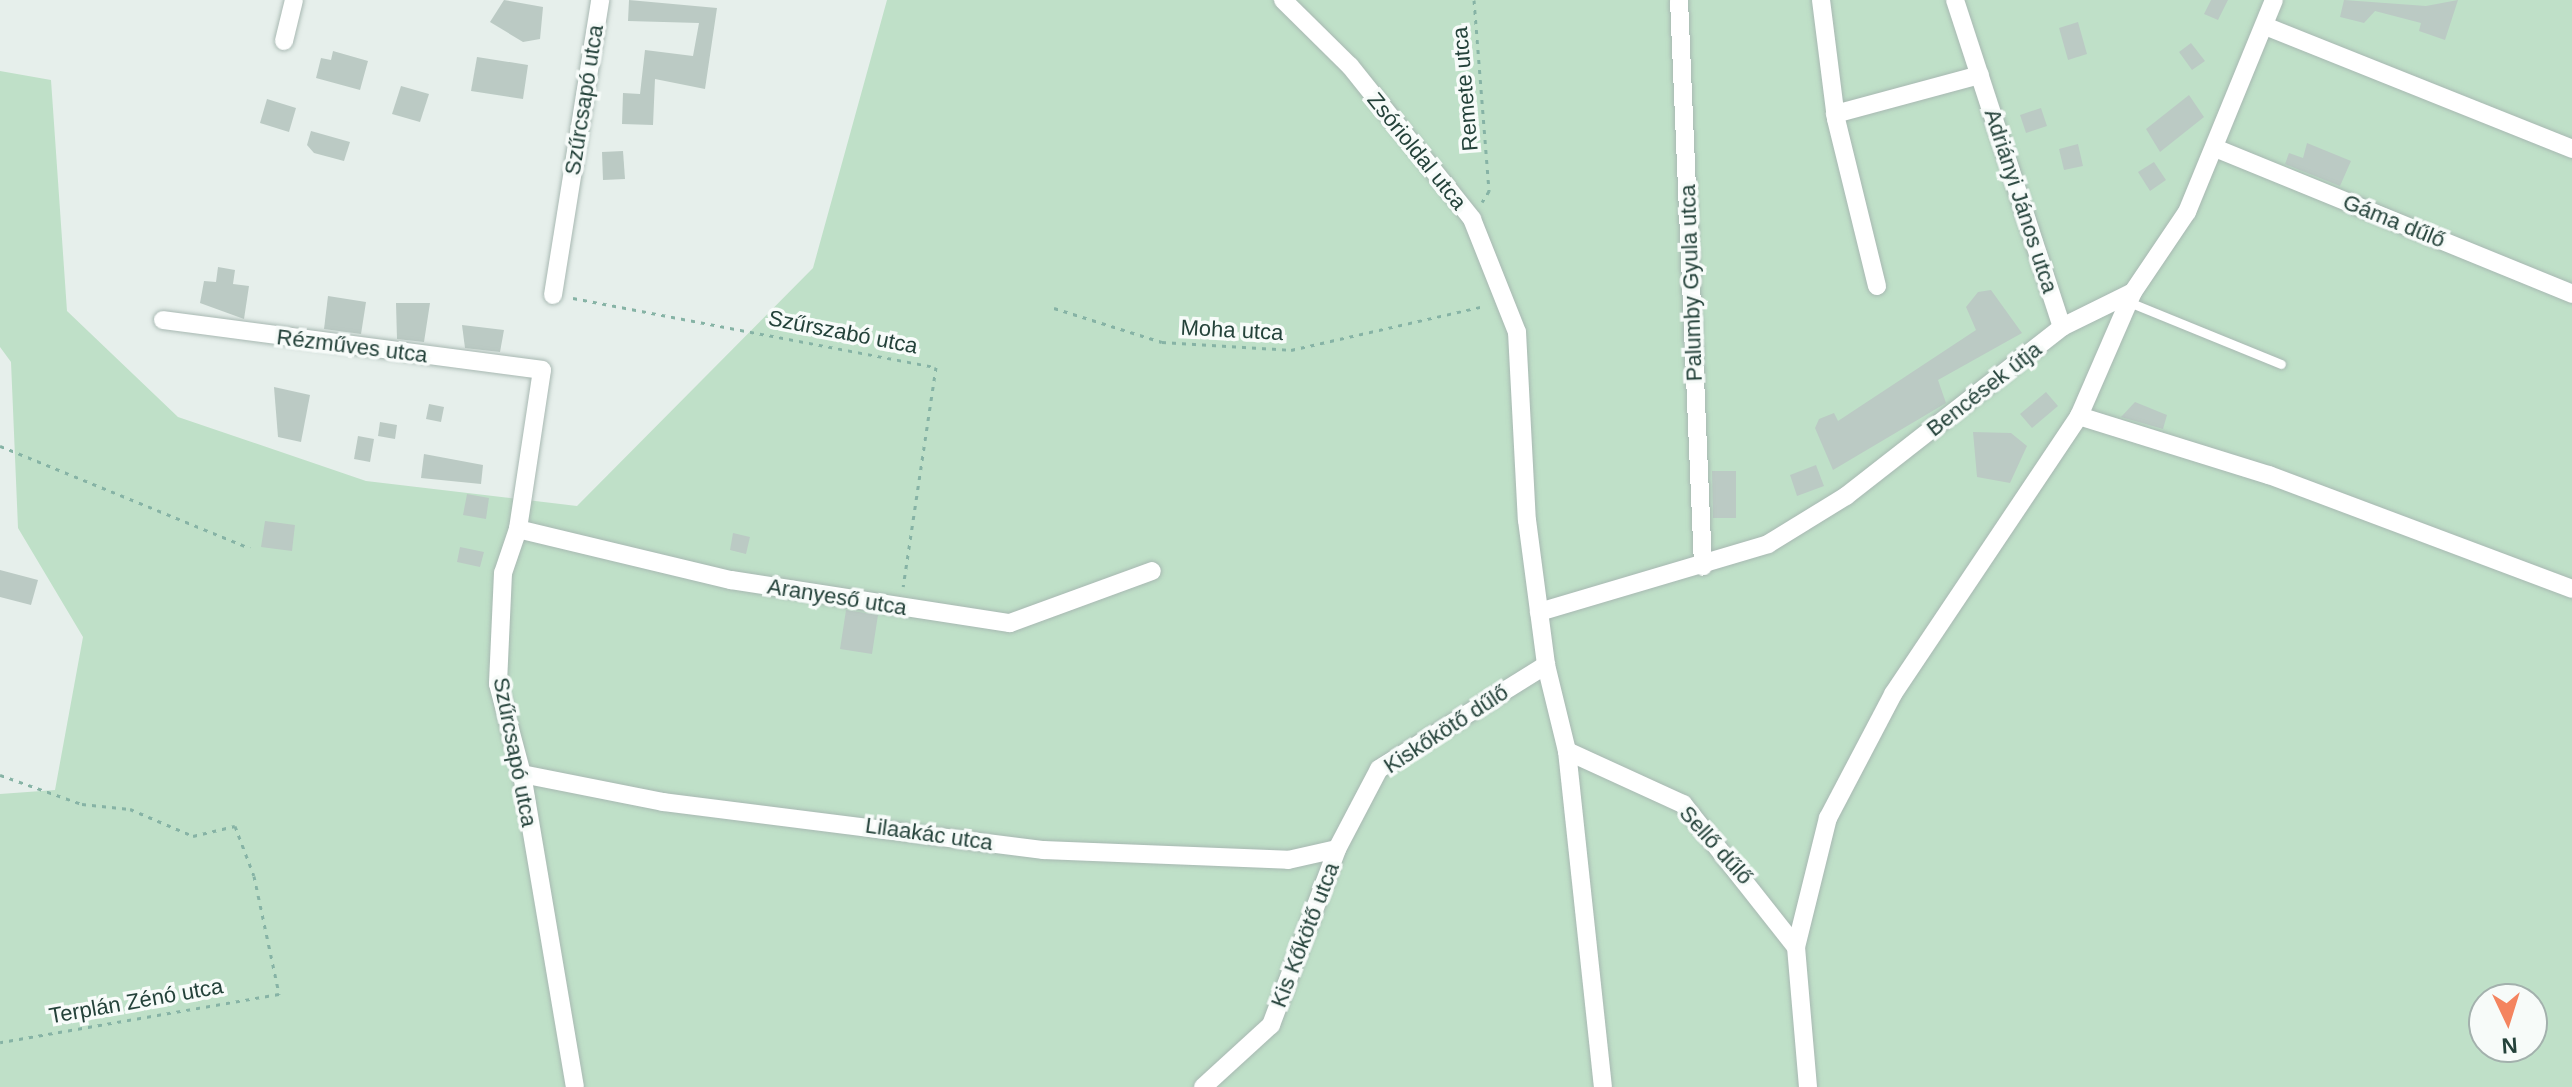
<!DOCTYPE html>
<html>
<head>
<meta charset="utf-8">
<style>
	body { margin:0 }
	#map { position:relative; width:2572px; height:1087px; overflow:hidden; background:#e6efeb; font-family:Helvetica,sans-serif }
	div>[style] { position:absolute }
	[style*='--x'] { left:calc(var(--x)*1px); top:calc(var(--y)*1px); width:calc(var(--w)*1px); rotate:calc(var(--a)*1deg) }
	.green>* { inset:0; background:#bfe0c8 }
	.building>* { inset:0; background:#bbcac4 }
	.path>* { height:3px; margin-top:-1.5px; transform-origin:0; background:repeating-linear-gradient(90deg,#86b3a5 0 4px,transparent 0 10px) }
	.roads { filter:drop-shadow(0 0 2px #a8b8b2) drop-shadow(0 0 2px #a8b8b2) }
	.service>* { height:9px; margin:-4.5px; padding:0 4.5px; transform-origin:4.5px; border-radius:4.5px; background:#fff }
	.minor>* { height:18px; margin:-9px; padding:0 9px; transform-origin:9px; border-radius:9px; background:#fff }
	span { translate:-50% -50%; white-space:nowrap; text-align:center; line-height:1.15; -webkit-text-stroke:7px #f7fbf9; paint-order:stroke }
	.street-label { font-size:22px; color:#24423a }
	.north { position:absolute; left:2468px; top:983px; width:80px; height:80px; box-sizing:border-box; background:#f7fbf9; border:2px solid #a3b1ad; border-radius:50%; rotate:176deg; font-size:22px; font-weight:700; line-height:32px; text-align:center; color:#24423a }
	.north::after { content:''; display:block; margin:auto; width:28px; height:36px; background:#f4845f; clip-path:polygon(50% 0,100% 100%,50% 72%,0 100%) }
</style>
</head>
<body>
<div id="map">
	<div class="green">
		<div style="clip-path:polygon(evenodd,887px 0,2572px 0,2572px 1087px,0 1087px,0 794px,55px 790px,83px 637px,18px 528px,11px 362px,0 347px,0 71px,51px 80px,67px 311px,178px 417px,366px 481px,577px 506px,813px 268px,887px 0,2484px 999px,2532px 999px,2532px 1047px,2484px 1047px,2484px 999px)"></div>
	</div>
	<div class="building">
		<div style="clip-path:polygon(504px 0,543px 7px,540px 39px,523px 42px,490px 22px)"></div>
		<div style="clip-path:polygon(629px 0,717px 8px,705px 89px,655px 79px,653px 125px,622px 124px,623px 93px,640px 94px,645px 50px,693px 56px,699px 23px,628px 21px)"></div>
		<div style="clip-path:polygon(2211px 0,2228px 0,2218px 20px,2204px 14px)"></div>
		<div style="clip-path:polygon(2344px 0,2426px 6px,2458px 0,2445px 40px,2419px 31px,2421px 23px,2375px 11px,2364px 23px,2340px 17px)"></div>
		<div style="clip-path:polygon(2078px 22px,2087px 54px,2068px 60px,2059px 28px)"></div>
		<div style="clip-path:polygon(2191px 43px,2205px 61px,2192px 70px,2179px 52px)"></div>
		<div style="clip-path:polygon(333px 51px,368px 61px,360px 90px,316px 78px,321px 58px,331px 60px)"></div>
		<div style="clip-path:polygon(477px 57px,528px 65px,523px 99px,471px 91px)"></div>
		<div style="clip-path:polygon(401px 86px,429px 94px,420px 122px,392px 114px)"></div>
		<div style="clip-path:polygon(2189px 95px,2204px 117px,2160px 152px,2146px 129px)"></div>
		<div style="clip-path:polygon(267px 99px,296px 108px,289px 132px,260px 123px)"></div>
		<div style="clip-path:polygon(2041px 108px,2047px 126px,2026px 133px,2020px 115px)"></div>
		<div style="clip-path:polygon(311px 131px,350px 142px,344px 161px,314px 153px,307px 145px)"></div>
		<div style="clip-path:polygon(2307px 143px,2351px 161px,2340px 186px,2285px 164px,2289px 153px,2303px 158px)"></div>
		<div style="clip-path:polygon(2078px 144px,2083px 166px,2064px 170px,2059px 149px)"></div>
		<div style="clip-path:polygon(623px 151px,625px 179px,603px 180px,602px 152px)"></div>
		<div style="clip-path:polygon(2154px 162px,2166px 180px,2150px 191px,2138px 172px)"></div>
		<div style="clip-path:polygon(218px 267px,235px 270px,233px 284px,249px 286px,244px 319px,200px 303px,204px 281px,216px 282px)"></div>
		<div style="clip-path:polygon(1991px 290px,2022px 333px,1938px 380px,1946px 403px,1833px 470px,1815px 428px,1819px 419px,1834px 413px,1838px 421px,1976px 330px,1966px 307px,1978px 292px)"></div>
		<div style="clip-path:polygon(328px 296px,366px 302px,361px 334px,324px 329px)"></div>
		<div style="clip-path:polygon(396px 303px,430px 303px,424px 342px,397px 339px)"></div>
		<div style="clip-path:polygon(462px 325px,504px 330px,500px 352px,465px 348px)"></div>
		<div style="clip-path:polygon(274px 387px,310px 395px,301px 442px,278px 437px)"></div>
		<div style="clip-path:polygon(2046px 392px,2058px 406px,2032px 428px,2020px 414px)"></div>
		<div style="clip-path:polygon(2135px 402px,2167px 415px,2163px 429px,2121px 417px)"></div>
		<div style="clip-path:polygon(429px 404px,444px 407px,441px 422px,426px 419px)"></div>
		<div style="clip-path:polygon(380px 422px,397px 425px,395px 439px,378px 436px)"></div>
		<div style="clip-path:polygon(1973px 432px,2011px 433px,2027px 446px,2010px 483px,1977px 477px)"></div>
		<div style="clip-path:polygon(358px 436px,374px 439px,370px 462px,354px 459px)"></div>
		<div style="clip-path:polygon(424px 454px,483px 465px,481px 484px,421px 478px)"></div>
		<div style="clip-path:polygon(1816px 465px,1824px 486px,1797px 496px,1790px 475px)"></div>
		<div style="clip-path:polygon(1712px 471px,1736px 471px,1736px 518px,1713px 518px)"></div>
		<div style="clip-path:polygon(467px 494px,489px 498px,486px 519px,463px 515px)"></div>
		<div style="clip-path:polygon(265px 521px,295px 525px,292px 551px,261px 547px)"></div>
		<div style="clip-path:polygon(733px 533px,750px 537px,746px 554px,730px 550px)"></div>
		<div style="clip-path:polygon(460px 547px,484px 552px,480px 567px,457px 562px)"></div>
		<div style="clip-path:polygon(0 570px,38px 580px,31px 605px,0 597px)"></div>
		<div style="clip-path:polygon(846px 610px,878px 615px,872px 654px,840px 649px)"></div>
	</div>
	<div class="path">
		<div style="--x:1474;--y:0;--w:192;--a:85.5"></div>
		<div style="--x:1489;--y:191;--w:13;--a:122"></div>
		<div style="--x:573;--y:298;--w:369;--a:10.8"></div>
		<div style="--x:936;--y:367;--w:222;--a:98.5"></div>
		<div style="--x:1054;--y:308;--w:113;--a:17.5"></div>
		<div style="--x:1162;--y:342;--w:129;--a:3.5"></div>
		<div style="--x:1291;--y:350;--w:199;--a:-12.8"></div>
		<div style="--x:0;--y:446;--w:270;--a:22.2"></div>
		<div style="--x:0;--y:775;--w:87;--a:19.5"></div>
		<div style="--x:82;--y:804;--w:48;--a:5.9"></div>
		<div style="--x:130;--y:809;--w:69;--a:23.2"></div>
		<div style="--x:193;--y:836;--w:43;--a:-13.4"></div>
		<div style="--x:235;--y:826;--w:53;--a:69.2"></div>
		<div style="--x:254;--y:876;--w:121;--a:78"></div>
		<div style="--x:279;--y:994;--w:283;--a:170.2"></div>
	</div>
	<div class="roads">
		<div class="service">
			<div style="--x:2129;--y:302;--w:164;--a:22.2"></div>
		</div>
		<div class="minor">
			<div style="--x:1283;--y:0;--w:94;--a:44.6"></div>
			<div style="--x:1350;--y:66;--w:196;--a:51.4"></div>
			<div style="--x:1472;--y:219;--w:122;--a:68.3"></div>
			<div style="--x:1517;--y:332;--w:188;--a:87"></div>
			<div style="--x:1527;--y:520;--w:146;--a:82.5"></div>
			<div style="--x:1546;--y:665;--w:89;--a:76.3"></div>
			<div style="--x:1567;--y:751;--w:338;--a:83.9"></div>
			<div style="--x:1679;--y:0;--w:567;--a:87.57"></div>
			<div style="--x:1821;--y:0;--w:120;--a:82.8"></div>
			<div style="--x:1836;--y:119;--w:172;--a:76.2"></div>
			<div style="--x:1955;--y:0;--w:344;--a:71.9"></div>
			<div style="--x:2265;--y:26;--w:331;--a:21.8"></div>
			<div style="--x:284;--y:41;--w:42;--a:-76.3"></div>
			<div style="--x:1835;--y:114;--w:150;--a:-15.1"></div>
			<div style="--x:2215;--y:148;--w:386;--a:22.2"></div>
			<div style="--x:553;--y:295;--w:299;--a:-80.9"></div>
			<div style="--x:163;--y:320;--w:382;--a:7.5"></div>
			<div style="--x:542;--y:370;--w:161;--a:98.6"></div>
			<div style="--x:518;--y:529;--w:46;--a:108.8"></div>
			<div style="--x:503;--y:573;--w:111;--a:92.6"></div>
			<div style="--x:498;--y:684;--w:93;--a:75.1"></div>
			<div style="--x:522;--y:774;--w:317;--a:80.4"></div>
			<div style="--x:2079;--y:416;--w:199;--a:17.3"></div>
			<div style="--x:2269;--y:475;--w:324;--a:20.6"></div>
			<div style="--x:518;--y:529;--w:219;--a:13.5"></div>
			<div style="--x:731;--y:580;--w:282;--a:8.8"></div>
			<div style="--x:1010;--y:623;--w:151;--a:-20.1"></div>
			<div style="--x:1539;--y:612;--w:239;--a:-16.5"></div>
			<div style="--x:1768;--y:544;--w:92;--a:-31.6"></div>
			<div style="--x:1846;--y:496;--w:274;--a:-38"></div>
			<div style="--x:2062;--y:327;--w:79;--a:-26.2"></div>
			<div style="--x:2133;--y:292;--w:97;--a:-56"></div>
			<div style="--x:2187;--y:212;--w:229;--a:-67.7"></div>
			<div style="--x:1567;--y:751;--w:128;--a:24.6"></div>
			<div style="--x:1683;--y:804;--w:182;--a:51.7"></div>
			<div style="--x:522;--y:774;--w:144;--a:11.2"></div>
			<div style="--x:663;--y:802;--w:383;--a:7.2"></div>
			<div style="--x:1043;--y:850;--w:245;--a:2.3"></div>
			<div style="--x:1288;--y:860;--w:50;--a:-12.7"></div>
			<div style="--x:1203;--y:1087;--w:92;--a:-42.4"></div>
			<div style="--x:1271;--y:1025;--w:188;--a:-69.4"></div>
			<div style="--x:1337;--y:849;--w:90;--a:-62.3"></div>
			<div style="--x:1379;--y:769;--w:197;--a:-31.9"></div>
			<div style="--x:1808;--y:1087;--w:141;--a:-94.9"></div>
			<div style="--x:1796;--y:947;--w:133;--a:-76.1"></div>
			<div style="--x:1828;--y:818;--w:140;--a:-62.3"></div>
			<div style="--x:1893;--y:694;--w:334;--a:-56.2"></div>
			<div style="--x:2079;--y:416;--w:135;--a:-66.5"></div>
		</div>
	</div>
	<div class="street-label">
		<span style="left:1465px;top:89px;rotate:-95deg">Remete utca</span>
		<span style="left:584px;top:100px;rotate:-81deg">Szűrcsapó utca</span>
		<span style="left:1417px;top:151px;rotate:51deg">Zsórioldal utca</span>
		<span style="left:2021px;top:201px;rotate:72deg">Adriányi János utca</span>
		<span style="left:2394px;top:221px;rotate:22deg">Gáma dűlő</span>
		<span style="left:1691px;top:283px;rotate:-92deg">Palumby Gyula utca</span>
		<span style="left:1232px;top:330px;rotate:3deg">Moha utca</span>
		<span style="left:843px;top:332px;rotate:11deg">Szűrszabó utca</span>
		<span style="left:352px;top:346px;rotate:7deg">Rézműves utca</span>
		<span style="left:1984px;top:389px;rotate:-38deg">Bencések útja</span>
		<span style="left:837px;top:597px;rotate:9deg">Aranyeső utca</span>
		<span style="left:1446px;top:729px;rotate:-33deg">Kiskőkötő dűlő</span>
		<span style="left:515px;top:752px;rotate:79deg">Szűrcsapó utca</span>
		<span style="left:929px;top:834px;rotate:8deg">Lilaakác utca</span>
		<span style="left:1716px;top:845px;rotate:48deg">Sellő dűlő</span>
		<span style="left:1305px;top:935px;rotate:-69deg">Kis Kőkötő utca</span>
		<span style="left:136px;top:1001px;rotate:-10deg">Terplán Zénó utca</span>
	</div>
	<div class="north">N</div>
</div>
</body>
</html>
